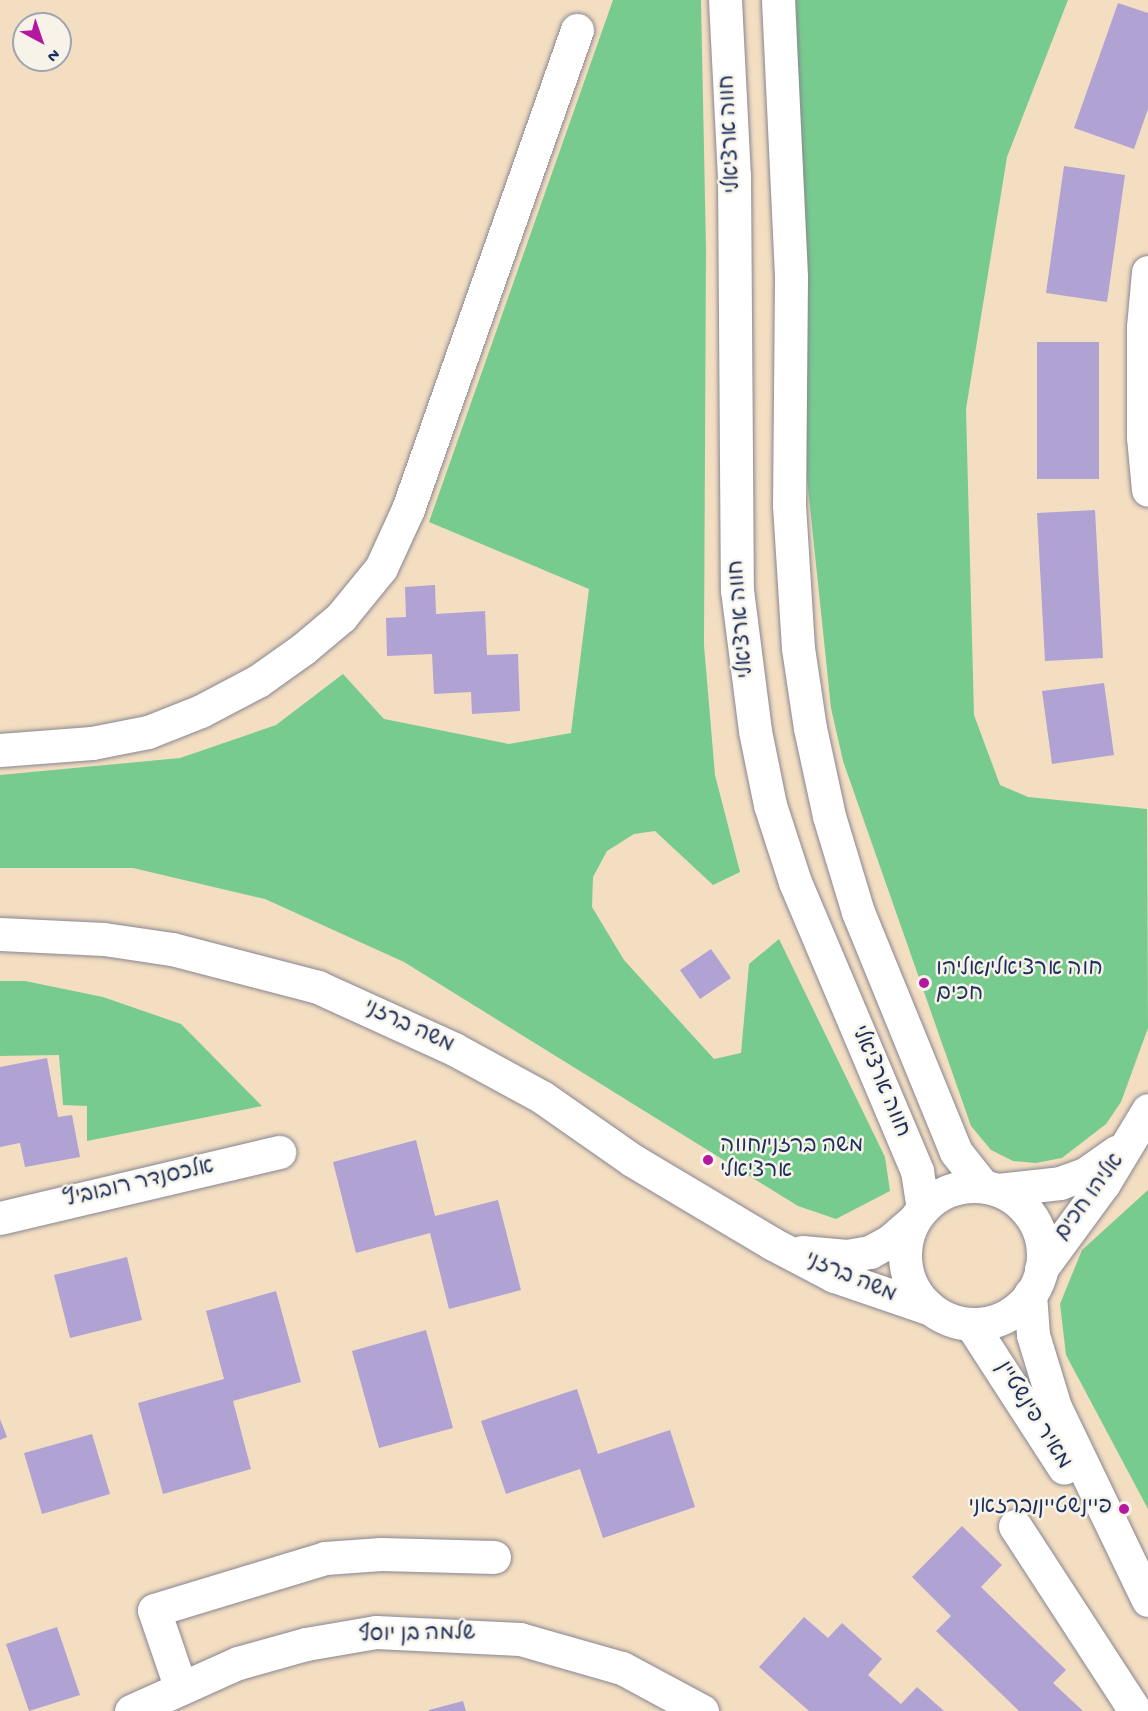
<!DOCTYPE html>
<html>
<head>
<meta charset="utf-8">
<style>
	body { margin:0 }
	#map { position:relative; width:1148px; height:1711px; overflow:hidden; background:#f4dec2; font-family:"Gochi Hand","Playpen Sans Hebrew",sans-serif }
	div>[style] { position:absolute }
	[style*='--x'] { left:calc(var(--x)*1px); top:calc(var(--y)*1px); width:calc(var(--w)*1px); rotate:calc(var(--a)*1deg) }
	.green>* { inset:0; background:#77cb8f }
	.building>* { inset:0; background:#b0a2d3 }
	.roads { filter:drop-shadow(0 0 2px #888690) drop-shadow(0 0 2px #888690) }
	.minor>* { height:33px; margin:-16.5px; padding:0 16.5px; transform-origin:16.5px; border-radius:16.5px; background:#fff }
	.minor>.ring { margin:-16.5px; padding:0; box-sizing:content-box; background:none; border:33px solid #fff; border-radius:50% }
	.dots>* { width:16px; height:16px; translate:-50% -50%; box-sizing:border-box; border:3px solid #f7f3e8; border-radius:50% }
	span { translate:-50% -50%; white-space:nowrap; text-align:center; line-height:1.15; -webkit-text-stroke:5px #f7f3e8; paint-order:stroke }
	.street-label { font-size:22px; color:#1b2f5e }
	.poi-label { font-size:22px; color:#1b2f5e }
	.left { translate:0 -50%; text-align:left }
	.right { translate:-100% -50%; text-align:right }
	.north { position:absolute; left:12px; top:12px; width:60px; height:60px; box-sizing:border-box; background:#f7f3e8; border:2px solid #9fa5b1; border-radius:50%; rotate:140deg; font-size:16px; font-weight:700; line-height:24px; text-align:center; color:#1b2f5e }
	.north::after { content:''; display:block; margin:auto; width:21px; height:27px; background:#b5179e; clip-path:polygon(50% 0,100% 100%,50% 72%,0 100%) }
</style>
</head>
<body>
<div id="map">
	<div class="green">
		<div style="clip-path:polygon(613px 0,701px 0,706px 249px,704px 645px,715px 775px,740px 872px,713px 885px,655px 831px,634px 834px,607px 851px,593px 877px,592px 907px,624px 960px,714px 1059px,741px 1053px,749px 964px,779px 939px,885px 1157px,890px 1191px,836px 1219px,798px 1206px,404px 962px,265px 899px,133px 868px,0 868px,0 775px,180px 758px,276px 725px,343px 674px,384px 719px,509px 744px,571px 733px,589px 589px,429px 522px)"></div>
		<div style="clip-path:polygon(796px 0,1068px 0,1007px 157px,966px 409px,974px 715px,1000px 785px,1028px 797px,1147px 809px,1148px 1028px,1121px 1102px,1106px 1124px,1062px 1158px,1036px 1163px,1013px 1161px,991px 1150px,971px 1126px,843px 761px,831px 708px,807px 478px)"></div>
		<div style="clip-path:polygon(0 981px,25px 981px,103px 997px,181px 1024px,262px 1106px,87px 1141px,87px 1106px,63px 1105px,59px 1055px,0 1056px)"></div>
		<div style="clip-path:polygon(1148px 1190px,1148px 1509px,1066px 1355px,1060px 1304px,1082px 1250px)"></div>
	</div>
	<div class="building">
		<div style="clip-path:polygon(1118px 3px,1148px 13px,1148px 109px,1134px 149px,1074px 128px)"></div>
		<div style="clip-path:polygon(1064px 166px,1125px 175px,1107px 302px,1046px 293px)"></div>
		<div style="clip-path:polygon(1037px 342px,1099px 342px,1099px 479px,1037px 479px)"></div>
		<div style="clip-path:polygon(1095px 510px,1103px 658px,1045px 661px,1037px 513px)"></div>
		<div style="clip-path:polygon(435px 585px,436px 614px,485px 611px,487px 655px,518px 654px,520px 711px,472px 714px,471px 692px,434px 694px,432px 654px,387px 656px,386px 618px,406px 617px,405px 587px)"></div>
		<div style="clip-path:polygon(1104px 683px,1114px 755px,1052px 764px,1042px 691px)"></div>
		<div style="clip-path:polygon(711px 949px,731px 978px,700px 999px,680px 970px)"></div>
		<div style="clip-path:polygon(47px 1058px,58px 1117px,72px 1115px,80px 1157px,25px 1167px,20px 1143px,0 1147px,0 1067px)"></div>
		<div style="clip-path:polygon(416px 1140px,435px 1216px,498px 1200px,521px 1290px,449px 1309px,430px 1233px,356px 1253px,333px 1162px)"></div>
		<div style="clip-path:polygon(127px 1257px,142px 1320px,70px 1338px,54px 1275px)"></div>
		<div style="clip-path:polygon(276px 1291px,301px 1382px,233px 1401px,251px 1469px,163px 1494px,138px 1403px,224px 1379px,206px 1311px)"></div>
		<div style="clip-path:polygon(426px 1330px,453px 1428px,379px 1448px,352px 1351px)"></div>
		<div style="clip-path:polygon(577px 1389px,598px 1454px,670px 1430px,695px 1507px,603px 1538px,580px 1469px,506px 1494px,481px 1421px)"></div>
		<div style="clip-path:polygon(0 1419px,7px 1437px,0 1440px)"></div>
		<div style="clip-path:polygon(92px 1434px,110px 1494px,42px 1514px,24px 1453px)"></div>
		<div style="clip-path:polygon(962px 1526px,1002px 1565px,981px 1587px,1066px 1670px,1053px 1683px,1083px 1711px,1019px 1711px,936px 1631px,951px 1616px,912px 1577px)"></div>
		<div style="clip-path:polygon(804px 1617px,828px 1638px,842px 1623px,882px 1659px,868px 1675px,901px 1704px,917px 1687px,944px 1711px,809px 1711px,759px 1667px)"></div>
		<div style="clip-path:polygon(57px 1627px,80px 1695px,29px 1711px,6px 1644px)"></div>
		<div style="clip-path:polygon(463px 1701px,466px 1711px,429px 1711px,429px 1710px)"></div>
	</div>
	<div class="roads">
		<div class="minor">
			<div style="--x:725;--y:0;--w:175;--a:87.1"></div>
			<div style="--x:734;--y:175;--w:415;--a:89.6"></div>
			<div style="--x:737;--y:590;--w:142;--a:82.7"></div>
			<div style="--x:755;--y:731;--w:76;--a:78.5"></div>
			<div style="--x:770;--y:805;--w:81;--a:72"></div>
			<div style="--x:795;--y:882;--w:314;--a:67.1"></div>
			<div style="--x:917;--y:1171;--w:37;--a:81"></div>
			<div style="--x:778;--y:0;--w:278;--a:87.3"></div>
			<div style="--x:791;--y:278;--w:227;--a:90.5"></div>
			<div style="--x:789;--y:505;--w:143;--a:86.4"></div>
			<div style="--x:798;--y:648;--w:81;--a:81.5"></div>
			<div style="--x:810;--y:728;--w:90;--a:77.8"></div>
			<div style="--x:829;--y:816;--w:100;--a:73.2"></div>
			<div style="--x:858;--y:912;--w:259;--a:67.8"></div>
			<div style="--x:956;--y:1152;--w:43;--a:51.5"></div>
			<div style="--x:1148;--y:272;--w:55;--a:95.2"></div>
			<div style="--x:1143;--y:327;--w:110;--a:90"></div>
			<div style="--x:1143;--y:437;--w:53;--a:84.6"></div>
			<div style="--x:0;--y:750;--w:92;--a:-4.4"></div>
			<div style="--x:92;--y:743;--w:57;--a:-11.1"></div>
			<div style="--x:148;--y:732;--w:57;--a:-21.6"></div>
			<div style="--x:201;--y:711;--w:64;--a:-27.8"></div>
			<div style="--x:258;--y:681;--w:55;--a:-35.4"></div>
			<div style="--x:303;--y:649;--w:50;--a:-40.1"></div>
			<div style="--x:341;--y:617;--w:63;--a:-50.8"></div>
			<div style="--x:381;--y:568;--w:65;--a:-65.4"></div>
			<div style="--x:408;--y:509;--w:508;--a:-70.57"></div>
			<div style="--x:0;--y:934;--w:104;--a:2.8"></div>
			<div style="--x:104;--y:939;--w:69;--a:8.4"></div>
			<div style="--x:172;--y:949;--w:151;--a:14.6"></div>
			<div style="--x:318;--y:987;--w:149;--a:24.5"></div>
			<div style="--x:454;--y:1049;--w:100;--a:28.6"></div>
			<div style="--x:542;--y:1097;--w:110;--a:35"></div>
			<div style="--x:632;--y:1160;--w:162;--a:30.8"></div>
			<div style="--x:771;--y:1243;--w:71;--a:27.6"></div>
			<div style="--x:834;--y:1276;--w:102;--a:18.8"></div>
			<div class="ring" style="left:905px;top:1186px;width:105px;height:105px"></div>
			<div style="--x:998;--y:1190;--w:62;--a:-6.4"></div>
			<div style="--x:1060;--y:1183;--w:27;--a:-20"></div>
			<div style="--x:1085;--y:1174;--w:39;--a:-35"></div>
			<div style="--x:0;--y:1218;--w:287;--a:-13.3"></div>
			<div style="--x:802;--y:1252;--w:45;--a:5.1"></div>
			<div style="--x:847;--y:1256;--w:23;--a:-10"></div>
			<div style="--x:870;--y:1252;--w:23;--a:-29"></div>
			<div style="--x:890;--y:1241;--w:30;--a:-41"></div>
			<div style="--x:1041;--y:1269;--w:107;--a:-53.8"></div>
			<div style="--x:1104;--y:1183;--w:85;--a:-58.9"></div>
			<div style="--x:1030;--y:1294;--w:41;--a:85.8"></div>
			<div style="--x:1033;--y:1335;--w:75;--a:73"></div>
			<div style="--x:1055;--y:1407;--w:214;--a:64.3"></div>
			<div style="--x:971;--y:1324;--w:171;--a:57.1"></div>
			<div style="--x:1015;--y:1526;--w:221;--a:57"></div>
			<div style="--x:180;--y:1686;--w:80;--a:-108.9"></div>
			<div style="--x:154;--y:1610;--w:179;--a:-16.9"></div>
			<div style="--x:325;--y:1558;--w:56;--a:-4.1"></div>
			<div style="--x:381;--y:1554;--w:113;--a:1.5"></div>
			<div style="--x:131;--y:1711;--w:117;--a:-24.2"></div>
			<div style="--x:238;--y:1663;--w:71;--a:-15.6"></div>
			<div style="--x:306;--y:1644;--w:71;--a:-9.7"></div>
			<div style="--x:376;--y:1632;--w:144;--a:2.8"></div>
			<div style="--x:520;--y:1639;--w:106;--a:15.9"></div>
			<div style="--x:622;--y:1668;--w:91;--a:28.3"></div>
		</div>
	</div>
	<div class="dots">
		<div style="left:924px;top:983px;background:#b5179e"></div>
		<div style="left:708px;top:1160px;background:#b5179e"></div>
		<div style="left:1124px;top:1509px;background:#b5179e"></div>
	</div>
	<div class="street-label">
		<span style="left:732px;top:134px;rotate:-93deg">חווה ארציאלי</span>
		<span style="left:743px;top:619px;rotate:-95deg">חווה ארציאלי</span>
		<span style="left:408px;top:1028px;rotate:25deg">משה ברזני</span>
		<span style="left:879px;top:1082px;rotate:67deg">חווה ארציאלי</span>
		<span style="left:139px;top:1185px;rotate:-13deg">אלכסנדר רובוביץ</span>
		<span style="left:1091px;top:1198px;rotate:-54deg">אליהו חכים</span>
		<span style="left:850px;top:1279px;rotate:23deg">משה ברזני</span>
		<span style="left:1032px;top:1416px;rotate:58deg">מאיר פינשטיין</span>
		<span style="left:417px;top:1636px;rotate:-1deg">שלמה בן יוסף</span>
	</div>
	<div class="poi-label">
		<span class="left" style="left:936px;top:983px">חוה ארציאלי/אליהו<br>חכים</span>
		<span class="left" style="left:720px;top:1160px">משה ברזני/חווה<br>ארציאלי</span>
		<span class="right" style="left:1112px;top:1509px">פיינשטיין/ברזאני</span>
	</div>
	<div class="north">N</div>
</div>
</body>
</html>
